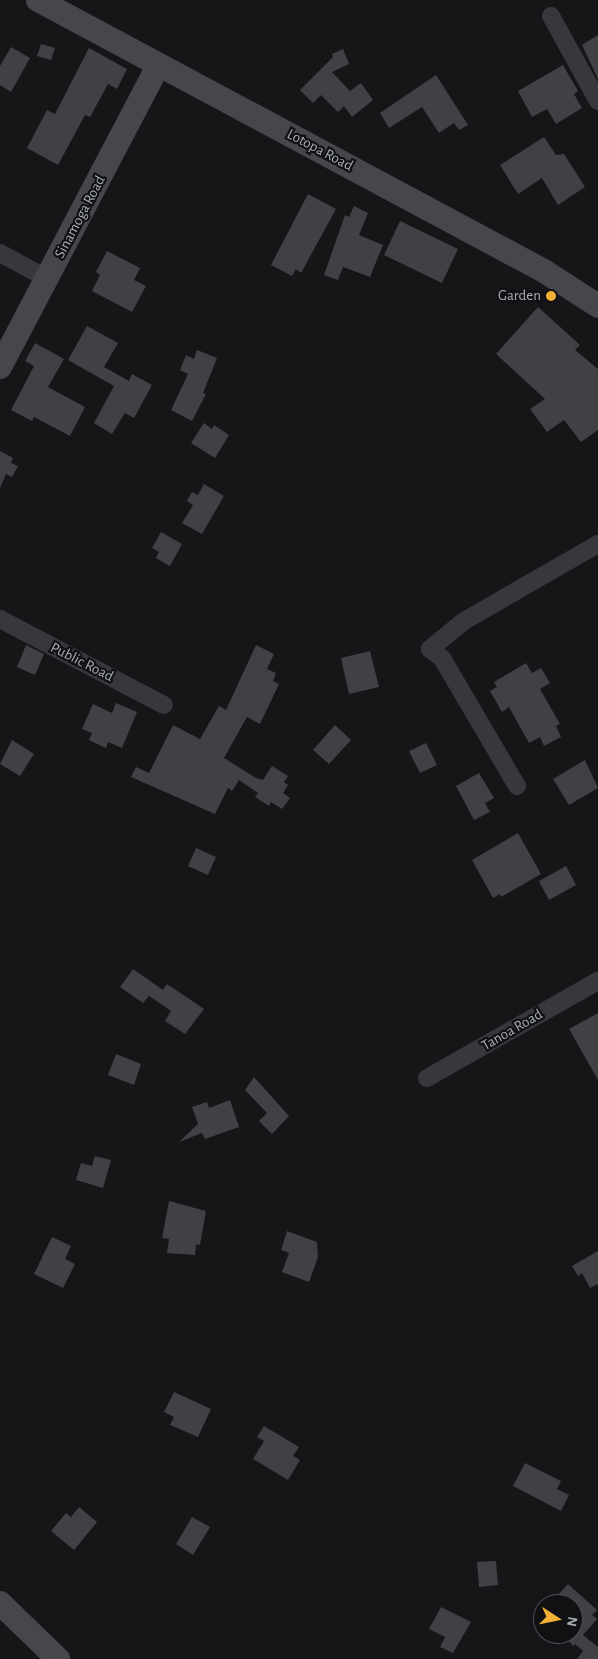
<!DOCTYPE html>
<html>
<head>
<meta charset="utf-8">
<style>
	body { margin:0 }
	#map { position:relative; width:598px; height:1659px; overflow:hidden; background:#161618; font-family:"Alegreya Sans",sans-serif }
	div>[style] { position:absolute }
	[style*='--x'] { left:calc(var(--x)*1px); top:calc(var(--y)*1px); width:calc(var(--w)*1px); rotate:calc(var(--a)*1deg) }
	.building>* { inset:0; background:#404145 }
	.street>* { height:18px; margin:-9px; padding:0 9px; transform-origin:9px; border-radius:9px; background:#37383d }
	.secondary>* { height:24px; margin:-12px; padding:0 12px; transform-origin:12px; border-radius:12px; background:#45474d }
	.dots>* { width:14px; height:14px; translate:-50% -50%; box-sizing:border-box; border:2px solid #111113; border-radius:50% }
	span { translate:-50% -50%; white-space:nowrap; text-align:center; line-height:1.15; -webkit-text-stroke:4.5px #111113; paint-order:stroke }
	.street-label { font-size:15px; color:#a8adb8 }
	.poi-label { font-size:15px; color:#a8adb8 }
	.right { translate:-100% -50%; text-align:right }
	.north { position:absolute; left:533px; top:1594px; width:50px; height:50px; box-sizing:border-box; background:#111113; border:1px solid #4d4f55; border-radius:50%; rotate:101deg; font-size:14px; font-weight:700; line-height:20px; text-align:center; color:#a8adb8 }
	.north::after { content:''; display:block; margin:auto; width:18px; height:22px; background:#f2b134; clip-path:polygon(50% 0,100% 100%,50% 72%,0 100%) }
</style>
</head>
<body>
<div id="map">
	<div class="building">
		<div style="clip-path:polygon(598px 35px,598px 79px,582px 45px)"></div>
		<div style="clip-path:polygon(41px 44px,55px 48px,51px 60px,37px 56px)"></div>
		<div style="clip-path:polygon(11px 47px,30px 58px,11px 92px,0 85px,0 66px)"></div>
		<div style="clip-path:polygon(89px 48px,127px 69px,117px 89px,108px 84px,90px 117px,85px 115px,58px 165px,27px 148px,47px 110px,55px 114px)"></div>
		<div style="clip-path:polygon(343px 49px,349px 64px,332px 72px,350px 91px,361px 83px,373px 100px,352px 117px,344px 106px,338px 112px,321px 95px,313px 103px,300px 90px,333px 57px,332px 54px)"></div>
		<div style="clip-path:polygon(563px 65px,578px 91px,574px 94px,582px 108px,556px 124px,547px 109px,532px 117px,518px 91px)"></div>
		<div style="clip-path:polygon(436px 75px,468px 125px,459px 130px,454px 123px,439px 133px,422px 107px,389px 128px,380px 113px)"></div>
		<div style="clip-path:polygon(544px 137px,556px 155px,564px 154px,585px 187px,558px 205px,542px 178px,518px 194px,500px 165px)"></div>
		<div style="clip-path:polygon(308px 194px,336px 209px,301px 273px,296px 269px,292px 276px,271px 265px)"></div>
		<div style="clip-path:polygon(354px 206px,368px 213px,359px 235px,383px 245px,370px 277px,343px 267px,338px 280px,324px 275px,345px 215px,349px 217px)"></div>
		<div style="clip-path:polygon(400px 221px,458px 249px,442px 283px,384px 255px)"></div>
		<div style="clip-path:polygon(107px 251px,140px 268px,134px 280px,146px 286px,132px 312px,92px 291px,100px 275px,96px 272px)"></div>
		<div style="clip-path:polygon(538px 307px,580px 345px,575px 350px,598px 369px,598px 430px,581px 442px,564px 420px,547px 432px,530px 409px,545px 399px,496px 354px)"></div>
		<div style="clip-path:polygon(87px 326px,118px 343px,104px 367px,129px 381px,132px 374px,152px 385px,134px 418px,125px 413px,112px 434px,94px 423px,114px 386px,68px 360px)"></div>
		<div style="clip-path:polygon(35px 343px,64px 359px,48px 387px,85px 407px,70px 436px,34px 417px,32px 421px,11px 410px,34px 366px,25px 361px)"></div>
		<div style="clip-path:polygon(197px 350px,217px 358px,203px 393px,206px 394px,192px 421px,171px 410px,188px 374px,180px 370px,186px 355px,194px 359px)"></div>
		<div style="clip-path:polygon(204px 423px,212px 429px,214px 425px,229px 435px,215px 458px,191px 443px)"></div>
		<div style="clip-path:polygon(0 451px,13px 458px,11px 463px,18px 466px,12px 477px,6px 474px,0 488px)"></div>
		<div style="clip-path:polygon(204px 484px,224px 496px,202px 534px,182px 523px,193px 505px,187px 501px,192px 492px,198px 495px)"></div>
		<div style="clip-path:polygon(161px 532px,182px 544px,170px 566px,156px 558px,159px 552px,152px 548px)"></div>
		<div style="clip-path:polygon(26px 645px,44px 654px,35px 675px,17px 667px)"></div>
		<div style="clip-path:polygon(256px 645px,274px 654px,267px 669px,276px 673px,273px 681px,279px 684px,260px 724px,247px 717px,224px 758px,256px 778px,263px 780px,272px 766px,288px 776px,284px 782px,288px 785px,283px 793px,290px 798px,282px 809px,271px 802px,269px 806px,255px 797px,258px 793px,239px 780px,232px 791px,228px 788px,215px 814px,131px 777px,136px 767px,149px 773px,173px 725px,200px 739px,219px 706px,226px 710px)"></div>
		<div style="clip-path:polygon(370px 651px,379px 687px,349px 694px,341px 658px)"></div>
		<div style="clip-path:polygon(526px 663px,532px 673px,541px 668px,550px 683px,540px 689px,560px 724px,556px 726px,561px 737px,544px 746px,540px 737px,529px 743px,509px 707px,502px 712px,490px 691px,497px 687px,494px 682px)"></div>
		<div style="clip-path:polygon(116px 703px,137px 712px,122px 748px,108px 742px,106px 748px,89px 740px,92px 733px,82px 729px,93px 704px,112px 713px)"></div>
		<div style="clip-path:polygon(335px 725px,351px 740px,329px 764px,313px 750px)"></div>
		<div style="clip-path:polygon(12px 740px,34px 754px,20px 776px,0 764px)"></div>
		<div style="clip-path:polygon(426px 743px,437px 765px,420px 773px,409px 751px)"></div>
		<div style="clip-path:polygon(585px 760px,598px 788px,569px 805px,553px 779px)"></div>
		<div style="clip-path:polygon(479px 773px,494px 798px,485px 803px,490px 812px,474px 820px,456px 786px)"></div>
		<div style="clip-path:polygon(518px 833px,541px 874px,501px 897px,500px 894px,493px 898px,472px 860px)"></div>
		<div style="clip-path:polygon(196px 848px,216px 857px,208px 875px,188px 866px)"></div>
		<div style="clip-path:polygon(566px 866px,576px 885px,549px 900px,539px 881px)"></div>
		<div style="clip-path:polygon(133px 969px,163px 990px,167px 984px,204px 1009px,185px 1034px,165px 1021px,171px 1011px,149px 996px,143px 1003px,120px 987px)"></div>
		<div style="clip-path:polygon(598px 1013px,598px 1080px,569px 1029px)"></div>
		<div style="clip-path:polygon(116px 1054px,141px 1064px,134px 1085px,108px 1075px)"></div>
		<div style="clip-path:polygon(254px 1077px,289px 1116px,272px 1134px,259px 1121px,267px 1113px,245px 1090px)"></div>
		<div style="clip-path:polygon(230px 1100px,239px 1127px,205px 1139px,202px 1133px,179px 1142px,198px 1124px,192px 1107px,207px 1102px,209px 1108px)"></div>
		<div style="clip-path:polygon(95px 1156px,111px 1160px,103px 1188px,76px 1180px,81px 1163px,92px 1166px)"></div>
		<div style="clip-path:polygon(169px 1201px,206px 1211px,200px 1245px,196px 1244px,195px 1255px,167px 1253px,169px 1239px,162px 1238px)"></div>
		<div style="clip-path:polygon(287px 1231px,317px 1242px,318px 1257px,309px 1282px,282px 1272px,289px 1253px,281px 1250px)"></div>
		<div style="clip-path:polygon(52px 1237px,71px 1246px,65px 1259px,75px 1264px,63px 1288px,34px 1274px)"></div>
		<div style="clip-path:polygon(598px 1251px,598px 1284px,590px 1288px,582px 1273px,578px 1276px,572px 1266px)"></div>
		<div style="clip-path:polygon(174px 1392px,211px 1409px,198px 1437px,170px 1425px,174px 1417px,164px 1412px)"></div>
		<div style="clip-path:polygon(264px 1426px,299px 1447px,293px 1456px,300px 1460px,288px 1480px,253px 1459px,264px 1441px,257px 1437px)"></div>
		<div style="clip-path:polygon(525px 1463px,561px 1481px,557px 1489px,569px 1495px,561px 1511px,513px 1486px)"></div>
		<div style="clip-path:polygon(79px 1507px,97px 1522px,74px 1550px,51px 1531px,66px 1513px,71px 1517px)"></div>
		<div style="clip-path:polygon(192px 1517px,210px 1527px,193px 1555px,176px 1544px)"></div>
		<div style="clip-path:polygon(496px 1561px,498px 1585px,479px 1587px,477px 1562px)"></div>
		<div style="clip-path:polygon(568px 1584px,597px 1610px,592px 1615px,597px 1619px,583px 1635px,598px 1647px,598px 1659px,577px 1659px,583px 1651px,575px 1644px,573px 1646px,564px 1634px,573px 1634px,573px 1604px,550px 1604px)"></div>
		<div style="clip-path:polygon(441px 1607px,471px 1622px,453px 1653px,440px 1647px,445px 1637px,429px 1629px)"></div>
	</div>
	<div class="street">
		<div style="--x:551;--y:16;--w:97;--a:61.1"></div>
		<div style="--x:0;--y:253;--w:55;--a:28.4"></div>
		<div style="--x:0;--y:619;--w:185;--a:27.7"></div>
		<div style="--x:517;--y:786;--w:148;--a:-120.4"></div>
		<div style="--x:442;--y:658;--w:15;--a:-143"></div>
		<div style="--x:430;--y:649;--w:44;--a:-39.5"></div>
		<div style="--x:464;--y:621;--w:155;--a:-29.9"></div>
		<div style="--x:427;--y:1078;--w:197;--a:-29.6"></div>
	</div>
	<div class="secondary">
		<div style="--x:38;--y:0;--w:574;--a:28.17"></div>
		<div style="--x:544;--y:271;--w:64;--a:32.9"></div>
		<div style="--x:0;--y:367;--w:340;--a:-62.3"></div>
		<div style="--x:0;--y:1603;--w:81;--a:44"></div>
	</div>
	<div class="dots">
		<div style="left:551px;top:296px;background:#f2b134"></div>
	</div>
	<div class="street-label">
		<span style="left:320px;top:150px;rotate:28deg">Lotopa Road</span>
		<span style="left:80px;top:217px;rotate:-62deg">Sinamoga Road</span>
		<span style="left:82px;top:662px;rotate:27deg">Public Road</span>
		<span style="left:512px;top:1030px;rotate:-30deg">Tanoa Road</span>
	</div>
	<div class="poi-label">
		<span class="right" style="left:541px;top:296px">Garden</span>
	</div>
	<div class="north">N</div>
</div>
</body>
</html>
